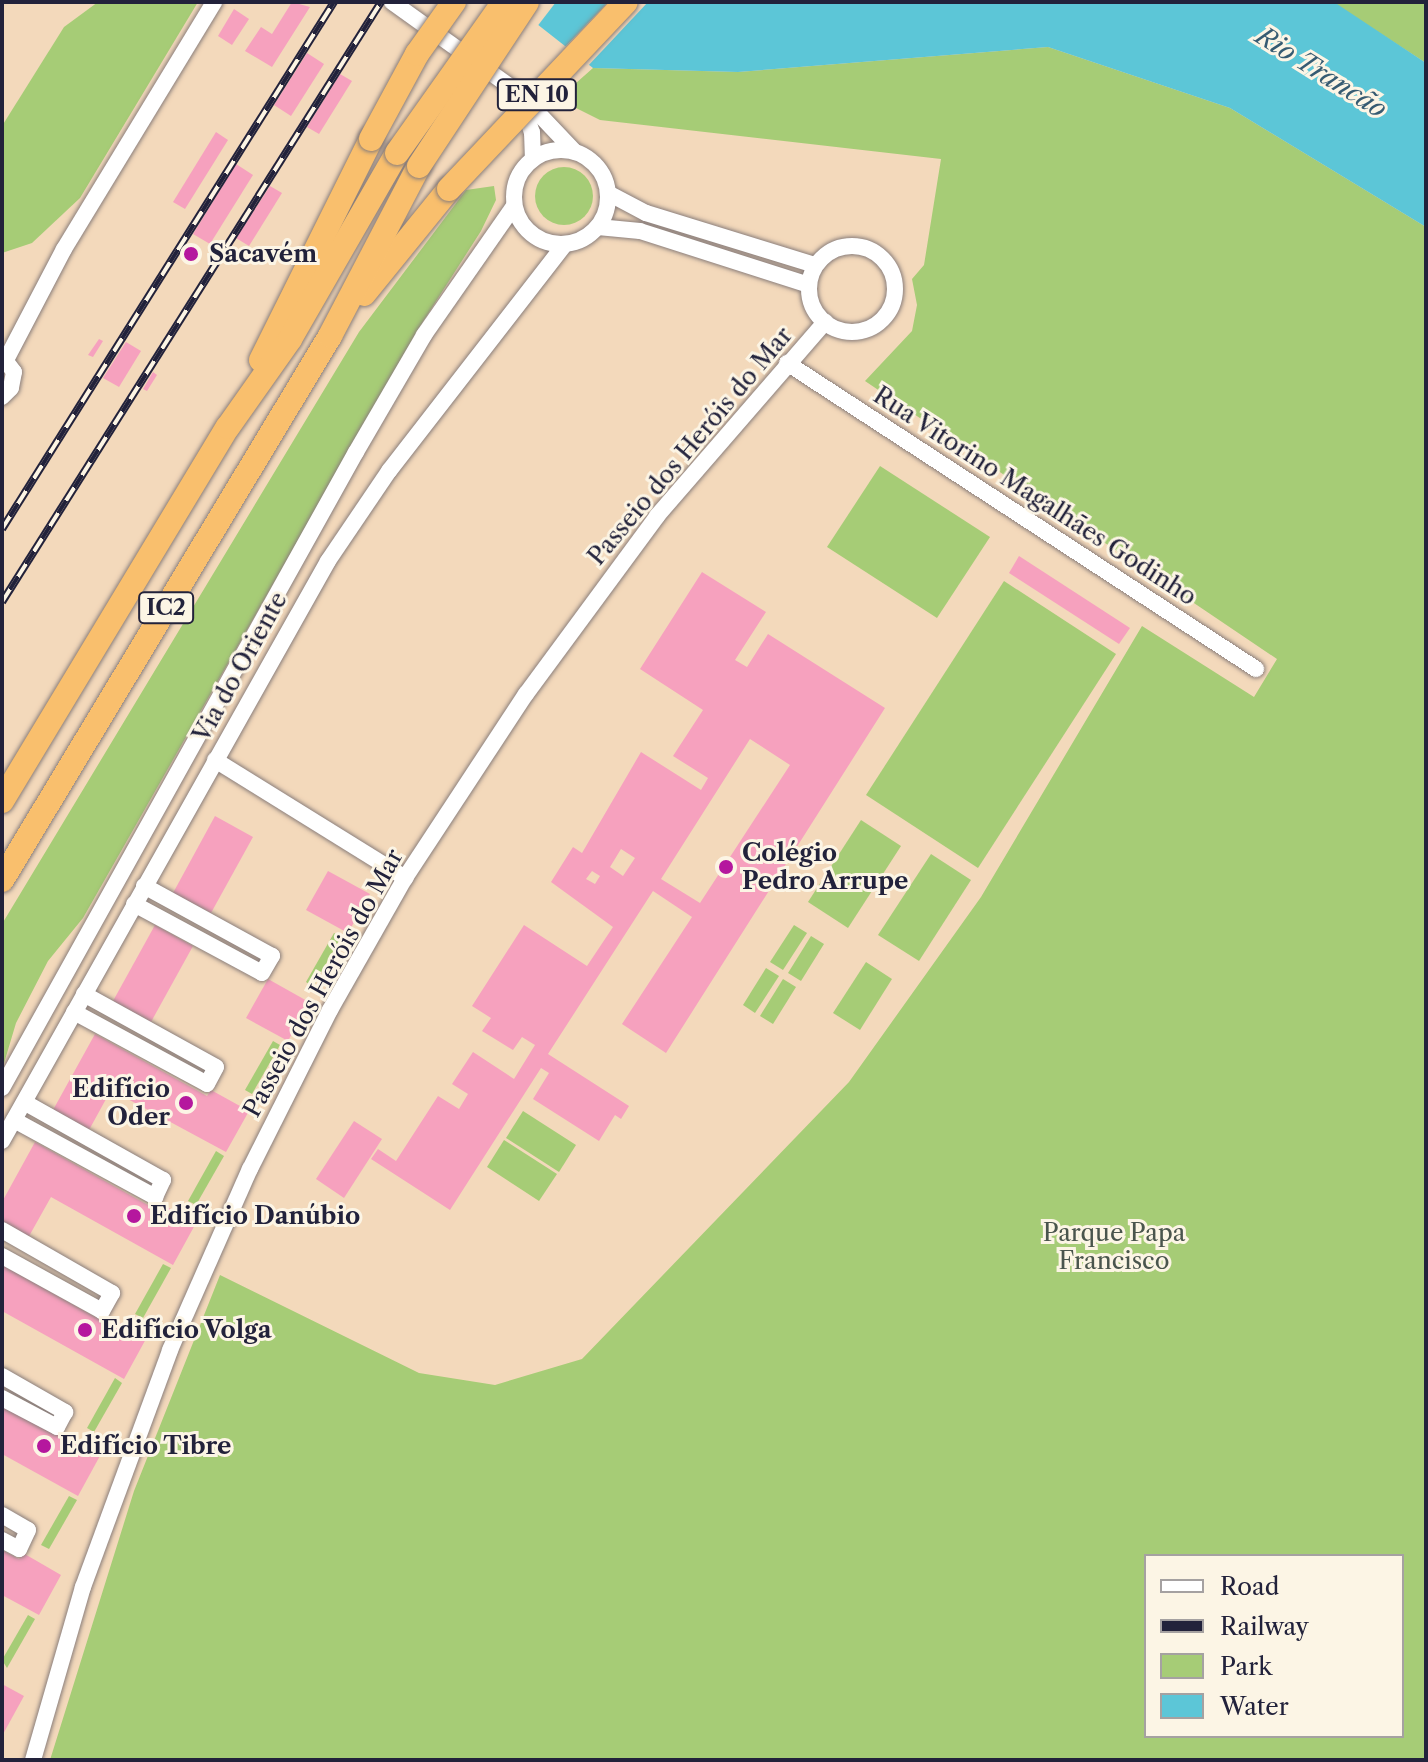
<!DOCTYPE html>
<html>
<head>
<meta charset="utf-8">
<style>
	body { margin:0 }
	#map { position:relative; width:1428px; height:1762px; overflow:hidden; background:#f3d9bb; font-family:"Libre Caslon Text",serif }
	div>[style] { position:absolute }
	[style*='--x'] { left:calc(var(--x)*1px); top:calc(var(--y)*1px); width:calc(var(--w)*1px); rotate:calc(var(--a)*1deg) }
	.green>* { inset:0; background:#a6cc76 }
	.round { border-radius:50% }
	.water>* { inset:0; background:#5cc6d7 }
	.pier>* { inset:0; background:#f3d9bb }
	.building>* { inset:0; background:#f6a1be }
	.roads { filter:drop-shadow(0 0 2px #8a7e7b) drop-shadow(0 0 2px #8a7e7b) }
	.minor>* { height:16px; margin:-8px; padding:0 8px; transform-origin:8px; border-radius:8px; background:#fff }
	.minor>.ring { margin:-8px; padding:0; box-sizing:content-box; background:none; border:16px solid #fff; border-radius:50% }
	.highway>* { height:24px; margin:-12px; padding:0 12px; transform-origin:12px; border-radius:12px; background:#f9bf6d }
	.rail>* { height:8px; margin-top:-4px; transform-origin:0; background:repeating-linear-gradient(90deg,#fcf5e5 0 15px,#22223b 0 30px); box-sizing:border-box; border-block:2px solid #22223b }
	.bridges { filter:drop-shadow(0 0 2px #8a7e7b) drop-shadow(0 0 2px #8a7e7b) }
	.highway-bridge>* { height:24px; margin:-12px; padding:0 12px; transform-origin:12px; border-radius:12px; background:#f9bf6d }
	.dots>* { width:22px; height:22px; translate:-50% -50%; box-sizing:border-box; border:4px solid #fcf5e5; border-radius:50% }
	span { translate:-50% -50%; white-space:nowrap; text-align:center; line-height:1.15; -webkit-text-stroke:6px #fcf5e5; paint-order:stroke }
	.shield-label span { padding:2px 6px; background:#fcf5e5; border:2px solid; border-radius:6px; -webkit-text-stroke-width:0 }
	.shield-label { font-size:22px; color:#22223b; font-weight:700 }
	.poi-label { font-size:24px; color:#22223b; font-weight:700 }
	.left { translate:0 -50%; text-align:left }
	.right { translate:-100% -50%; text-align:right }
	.street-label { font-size:24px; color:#22223b }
	.park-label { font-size:24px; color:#4a554d }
	.water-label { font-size:26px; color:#365b72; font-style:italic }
	.frame { position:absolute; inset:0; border:4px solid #22223b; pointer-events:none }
	.legend { position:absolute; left:1144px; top:1554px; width:260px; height:184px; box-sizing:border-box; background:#fcf5e5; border:2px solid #a5a1a1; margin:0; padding:10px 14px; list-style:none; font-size:24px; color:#22223b }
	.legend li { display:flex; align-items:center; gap:16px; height:40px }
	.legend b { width:40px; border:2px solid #a5a1a1 }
</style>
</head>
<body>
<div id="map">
	<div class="green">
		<div style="clip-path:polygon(98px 2px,198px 2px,80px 198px,32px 243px,2px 253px,2px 126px,64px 27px)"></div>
		<div style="clip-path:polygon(1334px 2px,1426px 2px,1426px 63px,1338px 6px)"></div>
		<div style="clip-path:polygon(evenodd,1048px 47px,1230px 108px,1426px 227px,1426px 1760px,50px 1760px,134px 1491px,220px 1275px,419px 1373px,495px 1385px,582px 1359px,849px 1082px,981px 897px,1142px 626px,1254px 697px,1277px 659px,865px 381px,912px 331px,917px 305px,912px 279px,924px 265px,941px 159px,600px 120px,558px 99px,593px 68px,738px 72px,1048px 47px,1146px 1556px,1402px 1556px,1402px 1736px,1146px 1736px,1146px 1556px)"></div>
		<div class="round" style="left:535px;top:167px;width:58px;height:58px"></div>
		<div style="clip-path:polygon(494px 186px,496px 200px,481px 231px,417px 331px,83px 918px,48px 961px,16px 1023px,2px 1070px,2px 924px,359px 332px,466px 190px)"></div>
		<div style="clip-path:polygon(880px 466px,990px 537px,937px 618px,827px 547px)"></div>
		<div style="clip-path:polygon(1004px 581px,1116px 654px,978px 868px,866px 795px)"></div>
		<div style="clip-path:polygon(861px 820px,901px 846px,848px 928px,808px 902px)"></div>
		<div style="clip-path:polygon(931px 854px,971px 880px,919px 961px,878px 935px)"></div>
		<div style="clip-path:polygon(794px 925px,807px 933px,783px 970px,770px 962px)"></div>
		<div style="clip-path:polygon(334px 933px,341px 937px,313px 987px,306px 982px)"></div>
		<div style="clip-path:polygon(811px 936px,824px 944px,801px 981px,788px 973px)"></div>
		<div style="clip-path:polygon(866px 962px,892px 979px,860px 1030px,833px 1013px)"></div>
		<div style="clip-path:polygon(766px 968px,779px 976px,755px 1013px,743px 1005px)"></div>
		<div style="clip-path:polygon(783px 979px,796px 987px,773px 1024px,760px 1016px)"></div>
		<div style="clip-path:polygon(273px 1041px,280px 1045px,252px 1094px,245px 1090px)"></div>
		<div style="clip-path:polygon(523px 1111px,576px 1145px,559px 1172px,506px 1138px)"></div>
		<div style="clip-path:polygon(504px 1140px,557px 1174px,539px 1201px,487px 1167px)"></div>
		<div style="clip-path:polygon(216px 1151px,224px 1156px,196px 1205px,188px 1201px)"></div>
		<div style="clip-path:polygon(163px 1264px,171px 1268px,143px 1318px,135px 1314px)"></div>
		<div style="clip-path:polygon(115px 1378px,122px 1383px,94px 1432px,87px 1428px)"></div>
		<div style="clip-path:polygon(69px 1496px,77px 1500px,49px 1549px,41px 1545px)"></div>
		<div style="clip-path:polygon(28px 1615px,35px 1619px,7px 1668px,2px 1660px)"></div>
	</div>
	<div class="water">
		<div style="clip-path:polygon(509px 2px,1334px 2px,1426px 63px,1426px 227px,1230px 108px,1048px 47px,738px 72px,593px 68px)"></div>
	</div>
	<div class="pier">
		<div style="clip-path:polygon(505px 2px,556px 2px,536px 28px)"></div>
		<div style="clip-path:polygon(608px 2px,648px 2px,586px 68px,563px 49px)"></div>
	</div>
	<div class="building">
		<div style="clip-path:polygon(292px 2px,310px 7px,272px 67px,245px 51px,261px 27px,272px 34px)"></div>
		<div style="clip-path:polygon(234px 9px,249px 19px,232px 45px,218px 36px)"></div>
		<div style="clip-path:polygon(307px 53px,324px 64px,291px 116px,274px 105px)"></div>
		<div style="clip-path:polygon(340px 74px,352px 81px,319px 134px,307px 127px)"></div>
		<div style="clip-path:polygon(216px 132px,228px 140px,185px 209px,173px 202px)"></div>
		<div style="clip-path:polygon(236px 164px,253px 175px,210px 244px,193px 234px)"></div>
		<div style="clip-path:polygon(270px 186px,282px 193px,249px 246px,236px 238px)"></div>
		<div style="clip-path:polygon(99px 339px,103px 341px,93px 357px,88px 355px)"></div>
		<div style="clip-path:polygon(126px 342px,141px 351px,119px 387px,103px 378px)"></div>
		<div style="clip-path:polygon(153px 372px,157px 375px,147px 391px,143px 389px)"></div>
		<div style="clip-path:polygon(1019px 556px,1130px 628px,1119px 644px,1009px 573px)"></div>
		<div style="clip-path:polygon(evenodd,702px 572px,766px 612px,735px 660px,747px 667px,768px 634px,885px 708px,666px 1053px,622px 1024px,692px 917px,653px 891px,548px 1054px,629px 1106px,621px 1119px,615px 1115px,599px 1141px,533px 1099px,549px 1073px,541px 1068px,450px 1210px,371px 1159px,378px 1149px,396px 1161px,438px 1096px,459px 1109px,468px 1094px,452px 1084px,473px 1052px,514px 1079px,535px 1045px,522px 1037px,513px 1050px,482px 1031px,491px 1018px,472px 1006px,524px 925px,587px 966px,613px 927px,551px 882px,573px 847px,582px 853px,641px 752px,701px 790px,708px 778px,673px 756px,703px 710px,640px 669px,702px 572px,750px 739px,790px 765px,700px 903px,661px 879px,750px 739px,702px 572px,621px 849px,635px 858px,623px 876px,610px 867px,621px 849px,702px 572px,592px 871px,600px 876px,595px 884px,586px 879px,592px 871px)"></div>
		<div style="clip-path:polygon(215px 816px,253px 837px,211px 913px,173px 893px)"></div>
		<div style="clip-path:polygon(328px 871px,370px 894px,348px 933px,306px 910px)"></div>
		<div style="clip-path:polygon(155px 925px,193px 946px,151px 1022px,113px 1001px)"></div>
		<div style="clip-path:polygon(268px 979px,309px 1002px,288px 1041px,246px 1018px)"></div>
		<div style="clip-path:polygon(95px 1034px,207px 1096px,211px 1090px,249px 1111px,226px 1152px,111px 1090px,89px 1130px,53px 1110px)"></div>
		<div style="clip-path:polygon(354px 1121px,382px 1139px,344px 1198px,316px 1179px)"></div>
		<div style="clip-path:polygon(35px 1142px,155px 1209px,158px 1202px,196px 1223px,173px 1265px,51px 1197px,28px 1238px,2px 1224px,2px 1202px)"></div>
		<div style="clip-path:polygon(2px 1265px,106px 1323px,109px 1317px,147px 1337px,124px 1379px,2px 1311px)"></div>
		<div style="clip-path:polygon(2px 1406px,101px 1454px,78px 1496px,2px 1454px)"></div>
		<div style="clip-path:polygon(2px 1550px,19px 1559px,23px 1553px,61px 1575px,39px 1615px,2px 1595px)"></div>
		<div style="clip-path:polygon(2px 1684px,24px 1696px,2px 1736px)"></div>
	</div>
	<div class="roads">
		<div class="minor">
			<div style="--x:392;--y:2;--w:156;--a:35.6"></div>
			<div style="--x:519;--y:93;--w:81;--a:46.5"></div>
			<div style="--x:522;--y:102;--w:32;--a:72"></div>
			<div style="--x:532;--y:132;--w:27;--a:88"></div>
			<div class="ring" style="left:514px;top:150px;width:78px;height:78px"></div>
			<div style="--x:608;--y:193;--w:43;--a:27.8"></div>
			<div style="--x:646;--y:213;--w:177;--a:17.1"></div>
			<div style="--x:598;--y:227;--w:42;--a:5.4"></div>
			<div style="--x:640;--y:231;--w:177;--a:17.7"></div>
			<div class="ring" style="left:809px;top:246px;width:70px;height:70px"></div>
			<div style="--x:2;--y:356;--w:20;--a:53"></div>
			<div style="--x:14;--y:372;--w:16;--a:101"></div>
			<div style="--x:11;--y:388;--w:13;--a:135"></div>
			<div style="--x:7;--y:358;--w:123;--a:-62.4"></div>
			<div style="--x:64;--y:249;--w:289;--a:-58.7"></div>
			<div style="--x:787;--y:363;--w:560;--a:33.12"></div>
			<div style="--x:215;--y:760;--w:224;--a:31.8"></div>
			<div style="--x:134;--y:904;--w:145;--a:28.3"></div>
			<div style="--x:262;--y:973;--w:20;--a:-60"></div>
			<div style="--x:272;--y:956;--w:146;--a:-151.3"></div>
			<div style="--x:74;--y:1012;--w:151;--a:28.4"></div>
			<div style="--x:207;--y:1084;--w:19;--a:-62"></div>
			<div style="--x:216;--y:1067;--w:151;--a:-151.1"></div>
			<div style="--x:2;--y:1088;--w:728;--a:-60.9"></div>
			<div style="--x:356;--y:452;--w:135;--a:-59.8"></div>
			<div style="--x:424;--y:335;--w:157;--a:-55.1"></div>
			<div style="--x:14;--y:1120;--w:161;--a:28.6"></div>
			<div style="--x:155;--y:1197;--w:19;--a:-65"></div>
			<div style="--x:163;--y:1180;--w:159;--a:-150.7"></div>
			<div style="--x:2;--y:1141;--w:665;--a:-60.66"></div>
			<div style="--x:328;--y:561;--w:109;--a:-55.9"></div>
			<div style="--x:389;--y:471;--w:286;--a:-52.2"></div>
			<div style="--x:2;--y:1230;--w:127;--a:29.8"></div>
			<div style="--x:112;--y:1293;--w:21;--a:119"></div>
			<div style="--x:102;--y:1311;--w:114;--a:-151.2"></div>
			<div style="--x:2;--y:1376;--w:73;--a:29.7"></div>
			<div style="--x:65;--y:1412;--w:17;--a:118"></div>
			<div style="--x:57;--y:1427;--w:62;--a:-152.2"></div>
			<div style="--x:2;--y:1515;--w:30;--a:30"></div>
			<div style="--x:28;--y:1530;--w:21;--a:115"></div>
			<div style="--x:19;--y:1549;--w:19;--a:-152"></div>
			<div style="--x:33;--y:1760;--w:180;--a:-73.9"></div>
			<div style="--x:83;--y:1587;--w:252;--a:-69.8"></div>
			<div style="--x:170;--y:1350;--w:198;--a:-66.2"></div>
			<div style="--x:250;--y:1169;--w:178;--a:-63.3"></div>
			<div style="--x:330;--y:1010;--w:152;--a:-60.4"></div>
			<div style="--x:405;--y:878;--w:220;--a:-56.7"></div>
			<div style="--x:526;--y:694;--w:221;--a:-53.6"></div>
			<div style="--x:657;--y:516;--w:257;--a:-49.1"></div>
		</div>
		<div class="highway">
			<div style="--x:364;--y:294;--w:135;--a:-51"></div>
			<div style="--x:261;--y:360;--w:247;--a:-63.5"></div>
			<div style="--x:2;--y:801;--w:437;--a:-58.9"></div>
			<div style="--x:228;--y:427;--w:108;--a:-54.8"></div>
			<div style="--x:290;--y:339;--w:215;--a:-60.1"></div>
			<div style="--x:2;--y:880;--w:635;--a:-58.91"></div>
			<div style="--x:330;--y:336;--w:192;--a:-62.4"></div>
		</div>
	</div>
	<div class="rail">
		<div style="--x:2;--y:529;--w:623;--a:-57.79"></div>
		<div style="--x:2;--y:602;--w:710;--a:-57.72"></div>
	</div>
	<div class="bridges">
		<div class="highway-bridge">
			<div style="--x:371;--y:139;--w:97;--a:-61.6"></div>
			<div style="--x:417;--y:54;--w:64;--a:-54.6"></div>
			<div style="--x:397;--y:153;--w:185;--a:-54.7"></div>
			<div style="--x:419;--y:166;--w:196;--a:-56.6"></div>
			<div style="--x:449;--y:189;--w:257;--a:-46.6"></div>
		</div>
	</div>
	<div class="dots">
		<div style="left:191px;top:254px;background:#b5179e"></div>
		<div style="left:726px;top:867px;background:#b5179e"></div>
		<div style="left:186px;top:1103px;background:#b5179e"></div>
		<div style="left:134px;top:1216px;background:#b5179e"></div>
		<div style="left:85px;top:1330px;background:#b5179e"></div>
		<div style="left:44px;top:1446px;background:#b5179e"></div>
	</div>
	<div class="shield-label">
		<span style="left:537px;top:95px">EN 10</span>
		<span style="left:166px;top:608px">IC2</span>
	</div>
	<div class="poi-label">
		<span class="left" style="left:209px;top:254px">Sacavém</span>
		<span class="left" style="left:742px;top:867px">Colégio<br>Pedro Arrupe</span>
		<span class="right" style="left:170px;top:1103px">Edifício<br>Oder</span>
		<span class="left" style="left:150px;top:1216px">Edifício Danúbio</span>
		<span class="left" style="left:101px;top:1330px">Edifício Volga</span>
		<span class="left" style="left:60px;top:1446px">Edifício Tibre</span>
	</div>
	<div class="street-label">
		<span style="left:690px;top:446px;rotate:-50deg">Passeio dos Heróis do Mar</span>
		<span style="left:1035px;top:496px;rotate:33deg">Rua Vitorino Magalhães Godinho</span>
		<span style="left:240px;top:667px;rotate:-61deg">Via do Oriente</span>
		<span style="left:323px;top:983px;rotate:-61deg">Passeio dos Heróis do Mar</span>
	</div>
	<div class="park-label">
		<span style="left:1114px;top:1247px">Parque Papa<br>Francisco</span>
	</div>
	<div class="water-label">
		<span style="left:1321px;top:73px;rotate:32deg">Rio Trancão</span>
	</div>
	<div class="frame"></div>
	<ul class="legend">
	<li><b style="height:10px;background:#fff"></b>Road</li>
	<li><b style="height:10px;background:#22223b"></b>Railway</li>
	<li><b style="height:22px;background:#a6cc76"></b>Park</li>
	<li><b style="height:22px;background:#5cc6d7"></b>Water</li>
	</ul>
</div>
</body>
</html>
